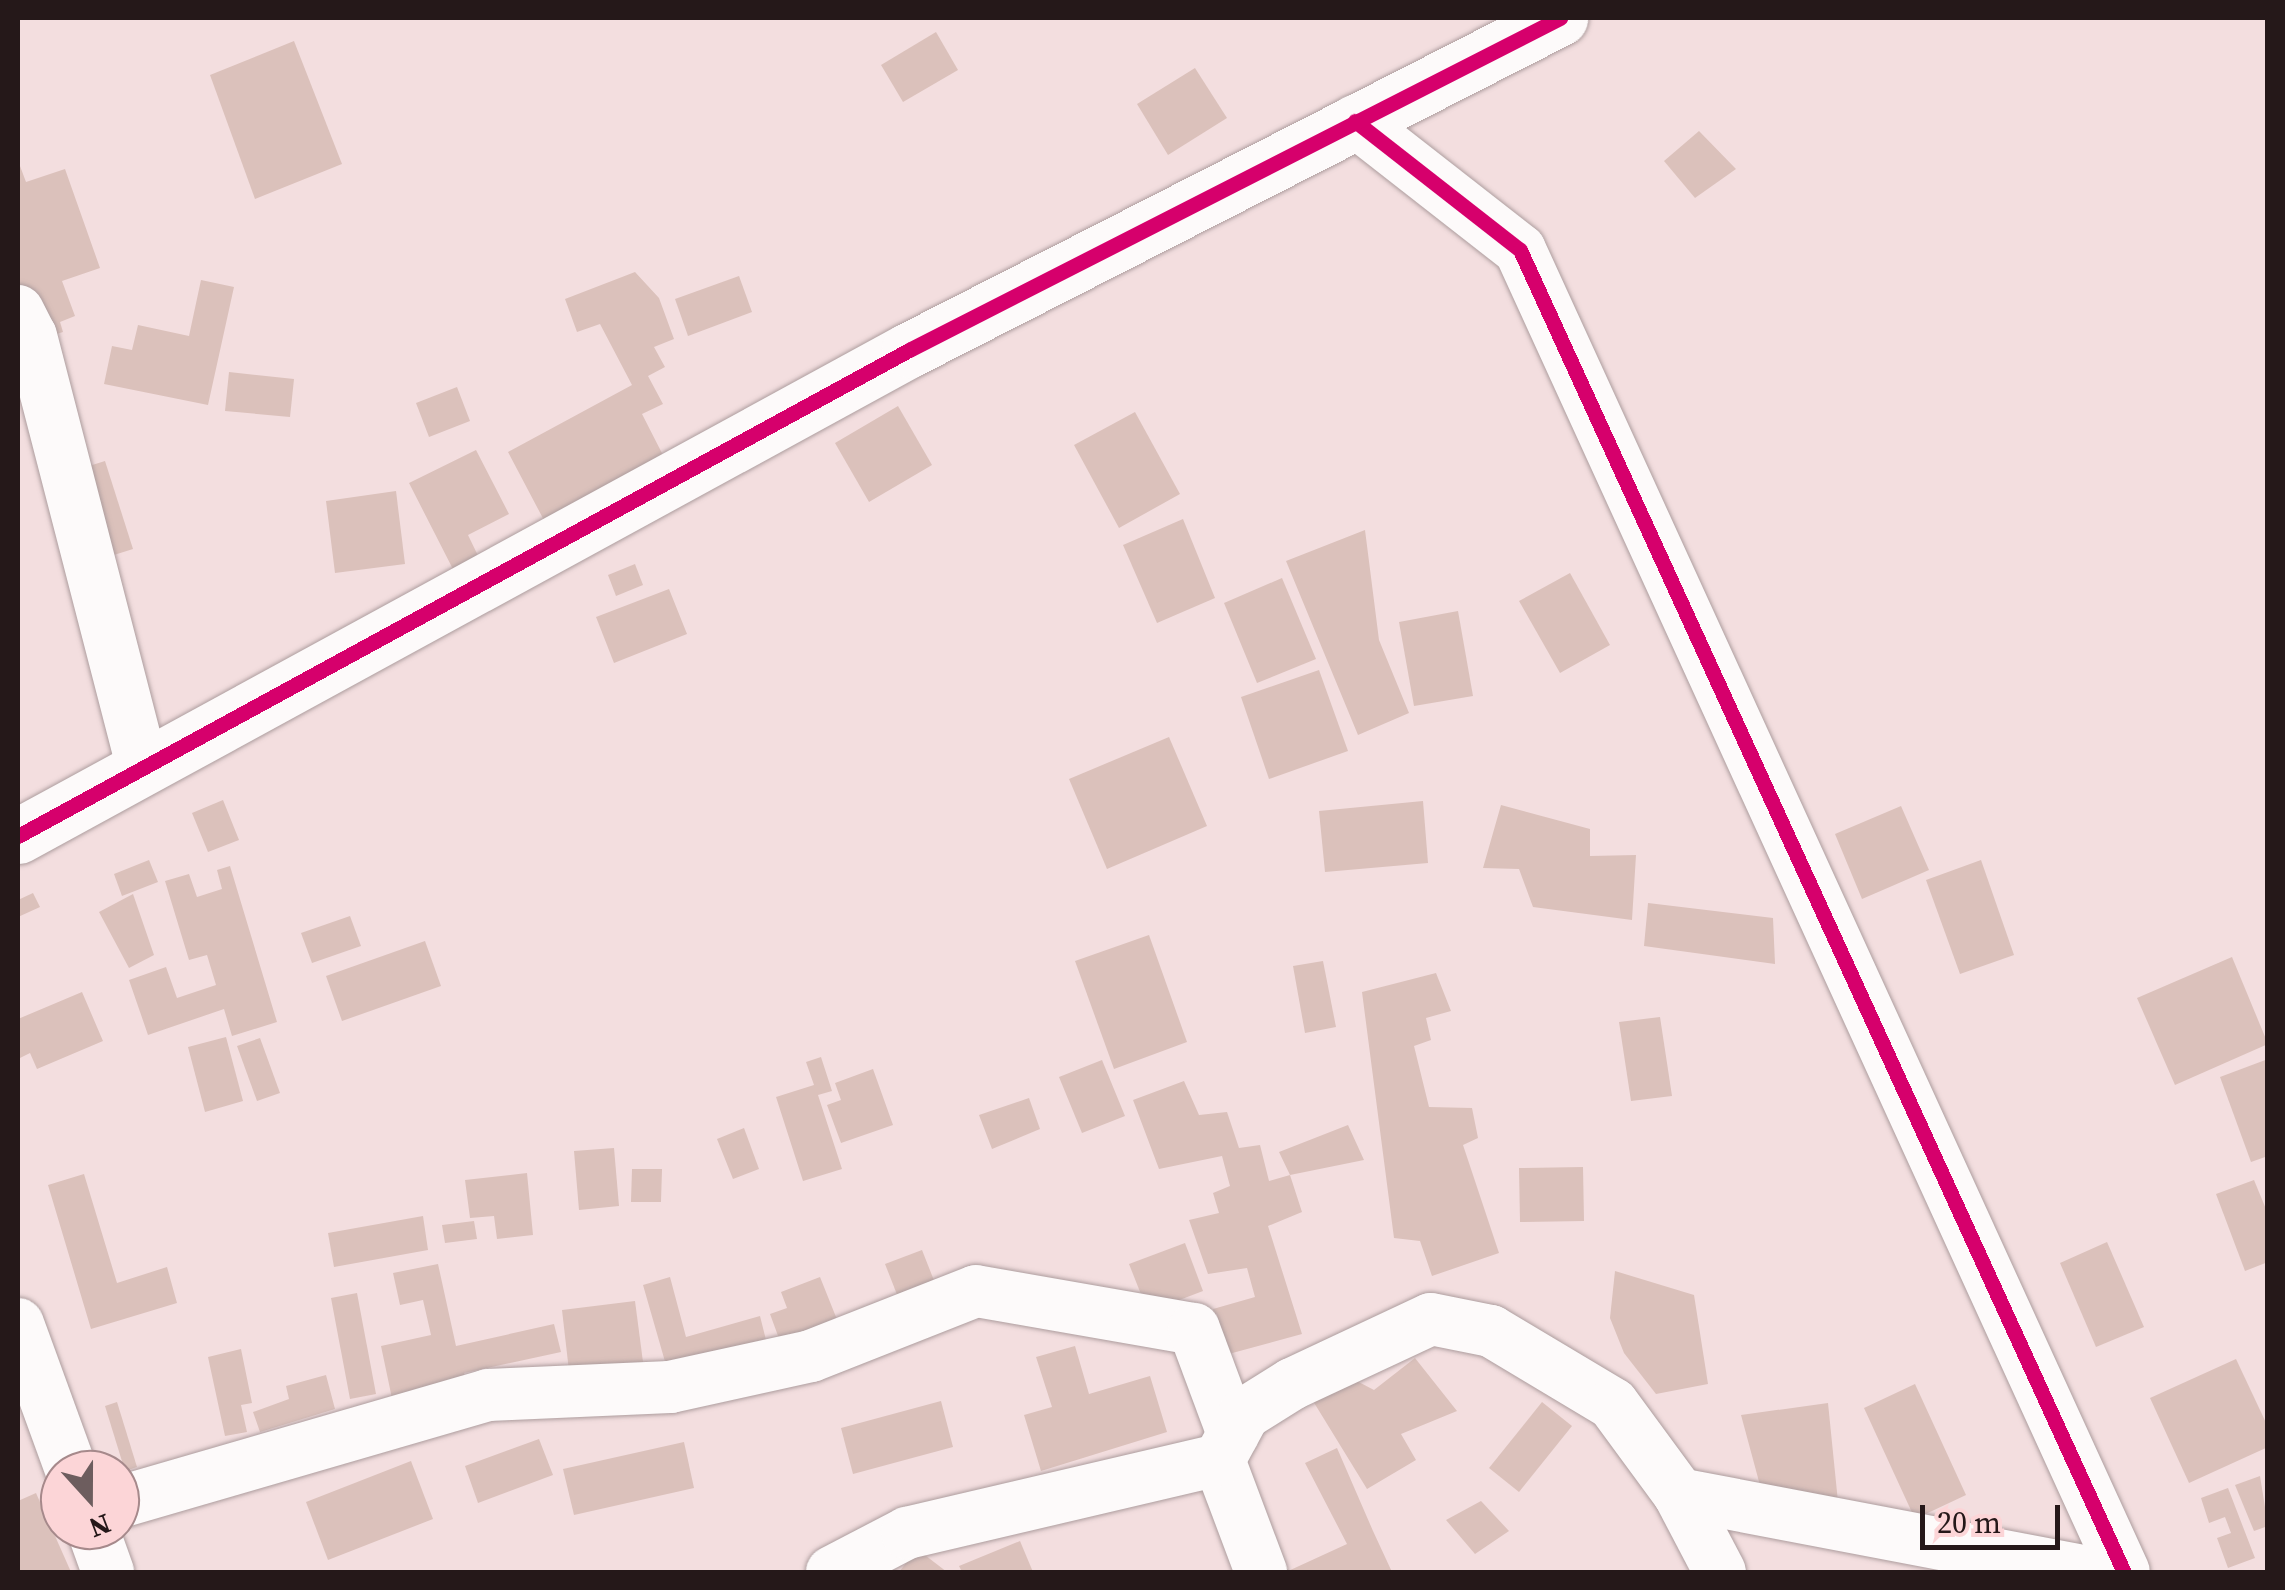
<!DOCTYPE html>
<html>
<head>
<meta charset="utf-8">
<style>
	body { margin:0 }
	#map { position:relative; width:2285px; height:1590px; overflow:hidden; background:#f3dedf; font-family:"Source Serif 4",serif }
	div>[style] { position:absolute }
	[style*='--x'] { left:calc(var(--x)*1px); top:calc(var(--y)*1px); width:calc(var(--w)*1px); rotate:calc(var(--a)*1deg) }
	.building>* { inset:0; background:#dbc1bb }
	.roads { filter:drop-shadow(0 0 2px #ad9d9e) drop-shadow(0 0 2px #ad9d9e) }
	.minor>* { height:52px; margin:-26px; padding:0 26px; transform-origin:26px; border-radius:26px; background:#fdfafa }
	.tertiary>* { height:55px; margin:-27.5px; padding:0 27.5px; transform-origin:27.5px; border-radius:27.5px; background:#fdfafa }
	.cycleway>* { height:15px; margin:-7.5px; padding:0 7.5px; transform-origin:7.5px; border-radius:7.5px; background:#d6006c }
	span { translate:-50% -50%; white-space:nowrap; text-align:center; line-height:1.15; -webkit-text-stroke:9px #fcd5d7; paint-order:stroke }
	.frame { position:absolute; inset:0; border:20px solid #251819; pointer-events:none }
	.north { position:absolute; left:40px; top:1450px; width:100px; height:100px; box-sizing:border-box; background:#fcd5d7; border:2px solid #a6898b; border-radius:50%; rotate:159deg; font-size:28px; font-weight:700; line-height:40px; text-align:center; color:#251819 }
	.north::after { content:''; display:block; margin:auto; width:35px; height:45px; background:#6d5d5e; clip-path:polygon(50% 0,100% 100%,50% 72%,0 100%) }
	.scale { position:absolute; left:1920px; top:1505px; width:140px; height:45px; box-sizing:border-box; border:5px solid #251819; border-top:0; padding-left:12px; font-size:30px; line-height:35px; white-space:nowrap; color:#251819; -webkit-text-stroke:8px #fcd5d7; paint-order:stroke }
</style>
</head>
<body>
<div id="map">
	<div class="building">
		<div style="clip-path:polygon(936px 32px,958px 70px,903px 102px,881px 65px)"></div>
		<div style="clip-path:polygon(294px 41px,342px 164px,255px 199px,210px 75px)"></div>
		<div style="clip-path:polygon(1195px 68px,1227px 118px,1168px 155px,1137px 104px)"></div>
		<div style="clip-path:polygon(1699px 131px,1736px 169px,1695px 198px,1664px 161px)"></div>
		<div style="clip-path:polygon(20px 166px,26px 182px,65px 169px,100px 268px,62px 281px,75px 316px,60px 322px,63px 332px,37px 340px,18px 285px)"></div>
		<div style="clip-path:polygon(635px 272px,659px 298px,674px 339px,654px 347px,665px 367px,648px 376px,663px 404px,642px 414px,667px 463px,547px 526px,508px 452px,632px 385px,600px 324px,577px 332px,565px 299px)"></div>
		<div style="clip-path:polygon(739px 276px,752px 312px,688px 336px,675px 299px)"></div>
		<div style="clip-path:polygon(201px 280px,234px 287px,208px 405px,104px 384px,112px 346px,132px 350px,138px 325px,189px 336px)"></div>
		<div style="clip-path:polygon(229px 372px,294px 379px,290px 417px,225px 411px)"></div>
		<div style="clip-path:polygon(457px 387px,470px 421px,429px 437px,416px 403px)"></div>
		<div style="clip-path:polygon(898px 406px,932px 465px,869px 502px,835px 443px)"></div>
		<div style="clip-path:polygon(1135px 412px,1180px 494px,1119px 528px,1074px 445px)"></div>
		<div style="clip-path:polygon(476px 450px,509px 514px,468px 535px,483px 566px,458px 579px,409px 483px)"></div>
		<div style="clip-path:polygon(105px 461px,133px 549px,98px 560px,70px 472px)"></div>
		<div style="clip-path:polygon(396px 491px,405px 564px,335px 573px,326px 501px)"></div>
		<div style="clip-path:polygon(1183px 519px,1215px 598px,1157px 623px,1123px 545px)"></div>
		<div style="clip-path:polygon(1365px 530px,1379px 640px,1409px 713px,1358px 735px,1286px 561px)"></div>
		<div style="clip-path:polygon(635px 564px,643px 585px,616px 596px,608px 575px)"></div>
		<div style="clip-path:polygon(1570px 573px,1610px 645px,1560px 673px,1519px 601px)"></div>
		<div style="clip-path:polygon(1282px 578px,1316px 659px,1257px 683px,1224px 603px)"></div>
		<div style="clip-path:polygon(669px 589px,687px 634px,614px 663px,596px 617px)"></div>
		<div style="clip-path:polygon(1458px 611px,1473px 696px,1414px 706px,1399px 622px)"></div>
		<div style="clip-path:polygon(1319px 670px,1348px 751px,1269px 779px,1241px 697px)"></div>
		<div style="clip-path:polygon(1169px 737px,1207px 826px,1107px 869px,1069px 779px)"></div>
		<div style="clip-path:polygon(223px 800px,239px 840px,208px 852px,192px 813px)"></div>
		<div style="clip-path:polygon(1423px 801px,1428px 863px,1325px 872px,1319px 811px)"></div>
		<div style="clip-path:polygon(1501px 805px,1590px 829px,1590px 856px,1636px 855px,1632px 920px,1533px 907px,1519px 869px,1483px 868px)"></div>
		<div style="clip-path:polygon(1901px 806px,1929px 870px,1862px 899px,1835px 834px)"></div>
		<div style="clip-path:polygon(149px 860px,158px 882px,122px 896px,114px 874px)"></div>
		<div style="clip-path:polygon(1981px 860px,2014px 955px,1960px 974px,1926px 880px)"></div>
		<div style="clip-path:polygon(230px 866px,277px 1022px,232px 1036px,224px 1009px,148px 1035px,129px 980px,166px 967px,177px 998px,216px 985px,207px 955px,189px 960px,165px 881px,189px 874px,197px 897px,222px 889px,217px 870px)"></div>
		<div style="clip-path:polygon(33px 893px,40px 907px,18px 917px,18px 900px)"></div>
		<div style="clip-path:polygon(133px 894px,154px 955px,129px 968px,99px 912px)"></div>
		<div style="clip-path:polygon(1648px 903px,1773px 918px,1775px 964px,1644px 946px)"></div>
		<div style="clip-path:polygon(350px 916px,361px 946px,312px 963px,301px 933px)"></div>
		<div style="clip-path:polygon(1149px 935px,1187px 1042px,1114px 1069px,1075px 961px)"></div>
		<div style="clip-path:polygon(425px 941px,441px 986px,342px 1021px,326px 976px)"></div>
		<div style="clip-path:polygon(2232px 957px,2268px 1044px,2175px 1085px,2137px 998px)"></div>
		<div style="clip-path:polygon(1323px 961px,1336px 1027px,1305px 1033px,1293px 966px)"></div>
		<div style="clip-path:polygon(1436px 973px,1451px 1011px,1426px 1018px,1431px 1040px,1414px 1046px,1429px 1107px,1472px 1108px,1478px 1138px,1463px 1145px,1499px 1253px,1432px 1276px,1420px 1241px,1394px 1238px,1362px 992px)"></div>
		<div style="clip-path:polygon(82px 992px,103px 1041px,37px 1069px,30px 1053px,18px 1059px,18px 1019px)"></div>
		<div style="clip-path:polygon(1660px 1017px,1672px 1096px,1631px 1101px,1619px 1022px)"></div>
		<div style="clip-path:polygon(226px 1037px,243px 1101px,205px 1112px,188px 1047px)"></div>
		<div style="clip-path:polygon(260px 1038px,280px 1093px,257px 1101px,237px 1046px)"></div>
		<div style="clip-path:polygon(821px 1057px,832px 1091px,818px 1095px,842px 1169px,803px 1181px,776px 1097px,814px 1085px,806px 1062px)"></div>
		<div style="clip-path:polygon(2268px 1059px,2268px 1156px,2251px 1162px,2220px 1077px)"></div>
		<div style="clip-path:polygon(1102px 1060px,1125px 1116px,1082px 1133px,1059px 1077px)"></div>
		<div style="clip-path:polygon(873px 1069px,893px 1125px,841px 1143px,827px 1105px,841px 1100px,835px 1083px)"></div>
		<div style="clip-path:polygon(1184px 1081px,1199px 1115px,1227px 1112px,1239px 1148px,1260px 1145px,1269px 1181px,1290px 1175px,1279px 1152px,1348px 1125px,1364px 1160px,1290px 1175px,1302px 1212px,1268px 1226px,1302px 1334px,1225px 1355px,1213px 1309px,1255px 1297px,1247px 1268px,1208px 1274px,1189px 1220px,1219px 1213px,1213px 1193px,1230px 1186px,1222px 1156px,1159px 1169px,1133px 1100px)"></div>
		<div style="clip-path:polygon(1029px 1098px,1040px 1129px,992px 1149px,979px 1115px)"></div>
		<div style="clip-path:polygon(744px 1128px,759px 1169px,733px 1179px,717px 1139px)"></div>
		<div style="clip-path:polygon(614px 1148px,619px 1206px,579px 1210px,574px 1151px)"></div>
		<div style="clip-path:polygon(1583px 1167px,1584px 1221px,1520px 1222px,1519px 1168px)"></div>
		<div style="clip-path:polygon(632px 1169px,662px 1169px,661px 1202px,631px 1202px)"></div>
		<div style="clip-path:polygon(527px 1173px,533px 1235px,497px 1239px,494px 1216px,470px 1218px,465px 1180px)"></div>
		<div style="clip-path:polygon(84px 1174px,117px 1283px,167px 1267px,177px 1303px,91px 1329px,48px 1185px)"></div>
		<div style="clip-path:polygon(2254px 1180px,2268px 1214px,2268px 1262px,2245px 1271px,2216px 1194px)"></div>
		<div style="clip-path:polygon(423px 1216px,428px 1250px,334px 1267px,328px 1233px)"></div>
		<div style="clip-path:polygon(474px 1221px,477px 1239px,445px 1243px,442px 1225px)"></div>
		<div style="clip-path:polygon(2107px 1242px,2144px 1327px,2096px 1347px,2060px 1263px)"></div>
		<div style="clip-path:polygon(1185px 1243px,1203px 1291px,1148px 1312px,1129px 1264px)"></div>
		<div style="clip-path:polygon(922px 1250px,935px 1283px,898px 1297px,885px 1264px)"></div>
		<div style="clip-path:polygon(438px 1264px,456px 1346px,554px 1324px,561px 1352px,464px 1373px,468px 1392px,394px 1408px,381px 1346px,431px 1335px,423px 1300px,400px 1305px,393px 1273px)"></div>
		<div style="clip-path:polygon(1615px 1271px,1694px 1295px,1708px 1384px,1656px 1394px,1624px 1353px,1610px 1318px)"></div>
		<div style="clip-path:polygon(670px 1277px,686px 1337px,760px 1316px,767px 1344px,668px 1372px,643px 1285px)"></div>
		<div style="clip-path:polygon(820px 1277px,838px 1322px,781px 1344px,770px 1314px,787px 1308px,781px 1292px)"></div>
		<div style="clip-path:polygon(357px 1293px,376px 1394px,350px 1399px,331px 1298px)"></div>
		<div style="clip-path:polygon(635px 1301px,643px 1362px,569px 1371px,562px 1310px)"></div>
		<div style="clip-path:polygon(1075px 1346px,1089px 1394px,1150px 1376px,1167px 1432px,1041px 1471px,1024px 1415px,1052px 1407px,1036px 1357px)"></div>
		<div style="clip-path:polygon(241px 1349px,252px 1403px,241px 1405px,247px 1432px,225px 1436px,208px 1357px)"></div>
		<div style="clip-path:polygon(1415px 1358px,1457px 1411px,1401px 1434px,1416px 1460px,1367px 1489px,1313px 1401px,1351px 1378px,1374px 1390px)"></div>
		<div style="clip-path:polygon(2236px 1359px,2268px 1427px,2268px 1447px,2189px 1483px,2150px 1398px)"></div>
		<div style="clip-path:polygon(326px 1375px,335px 1409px,260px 1432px,253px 1412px,289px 1399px,286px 1386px)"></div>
		<div style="clip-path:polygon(1915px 1384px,1966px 1495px,1915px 1519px,1864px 1408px)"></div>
		<div style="clip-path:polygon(941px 1401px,953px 1447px,853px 1474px,841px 1428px)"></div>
		<div style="clip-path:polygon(117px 1402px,137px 1467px,125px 1471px,105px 1406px)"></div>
		<div style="clip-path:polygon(1542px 1402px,1572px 1426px,1519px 1492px,1489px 1468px)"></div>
		<div style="clip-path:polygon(1828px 1403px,1838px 1502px,1761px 1489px,1741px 1415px)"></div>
		<div style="clip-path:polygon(539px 1439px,553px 1475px,478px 1503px,465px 1466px)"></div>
		<div style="clip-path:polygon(684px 1442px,694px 1488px,574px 1515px,563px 1469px)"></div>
		<div style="clip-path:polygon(1337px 1448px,1373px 1531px,1392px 1572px,1286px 1572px,1347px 1544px,1305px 1463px)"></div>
		<div style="clip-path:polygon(411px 1461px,433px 1519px,328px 1560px,306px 1502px)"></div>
		<div style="clip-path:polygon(2260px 1476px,2268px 1526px,2254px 1531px,2235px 1485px)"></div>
		<div style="clip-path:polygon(2228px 1488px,2255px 1558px,2228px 1568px,2217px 1538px,2231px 1533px,2225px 1517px,2209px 1523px,2201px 1498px)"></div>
		<div style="clip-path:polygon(36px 1493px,71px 1572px,18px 1572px,18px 1501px)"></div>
		<div style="clip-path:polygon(1481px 1501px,1509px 1531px,1475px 1554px,1446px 1520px)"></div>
		<div style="clip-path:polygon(1020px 1541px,1033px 1572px,962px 1572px,959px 1566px)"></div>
		<div style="clip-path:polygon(917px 1549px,947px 1572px,899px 1572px)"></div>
	</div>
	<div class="roads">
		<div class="minor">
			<div style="--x:1355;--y:121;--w:209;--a:38"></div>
			<div style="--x:1520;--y:250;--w:1453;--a:65.45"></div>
			<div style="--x:18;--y:311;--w:28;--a:63"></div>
			<div style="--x:31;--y:336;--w:446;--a:75.5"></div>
			<div style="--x:18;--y:1324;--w:155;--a:70"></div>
			<div style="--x:1219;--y:1460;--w:120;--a:69.4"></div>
			<div style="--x:1679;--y:1494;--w:414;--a:10.8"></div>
			<div style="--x:120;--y:1502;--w:383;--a:-16.2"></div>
			<div style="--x:488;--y:1395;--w:182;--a:-2.5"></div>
			<div style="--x:670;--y:1387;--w:144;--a:-12.4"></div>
			<div style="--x:811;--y:1356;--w:177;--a:-21.5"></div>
			<div style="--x:976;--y:1291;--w:221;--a:9.9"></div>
			<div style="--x:1194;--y:1329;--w:112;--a:69.6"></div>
			<div style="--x:93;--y:1530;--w:45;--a:70.3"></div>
			<div style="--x:832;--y:1572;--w:85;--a:-27.5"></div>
			<div style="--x:907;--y:1533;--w:320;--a:-13.2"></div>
			<div style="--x:1219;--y:1460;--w:52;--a:-61.5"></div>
			<div style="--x:1244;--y:1414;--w:57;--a:-32"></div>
			<div style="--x:1292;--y:1384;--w:153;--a:-25.1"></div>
			<div style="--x:1431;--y:1319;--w:61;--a:11.3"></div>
			<div style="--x:1491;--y:1331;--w:142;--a:30.9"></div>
			<div style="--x:1613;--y:1404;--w:112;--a:53.7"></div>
			<div style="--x:1679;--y:1494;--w:88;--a:62.3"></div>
		</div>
		<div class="tertiary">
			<div style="--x:18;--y:836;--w:1015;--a:-28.61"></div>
			<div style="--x:909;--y:350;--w:731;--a:-27.02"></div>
		</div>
	</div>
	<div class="cycleway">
		<div style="--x:1355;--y:121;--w:209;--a:38"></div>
		<div style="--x:1520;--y:250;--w:1453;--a:65.45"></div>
		<div style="--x:18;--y:836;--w:1015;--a:-28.61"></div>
		<div style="--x:909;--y:350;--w:731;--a:-27.02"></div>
	</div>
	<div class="frame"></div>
	<div class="north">N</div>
	<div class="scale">20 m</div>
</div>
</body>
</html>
